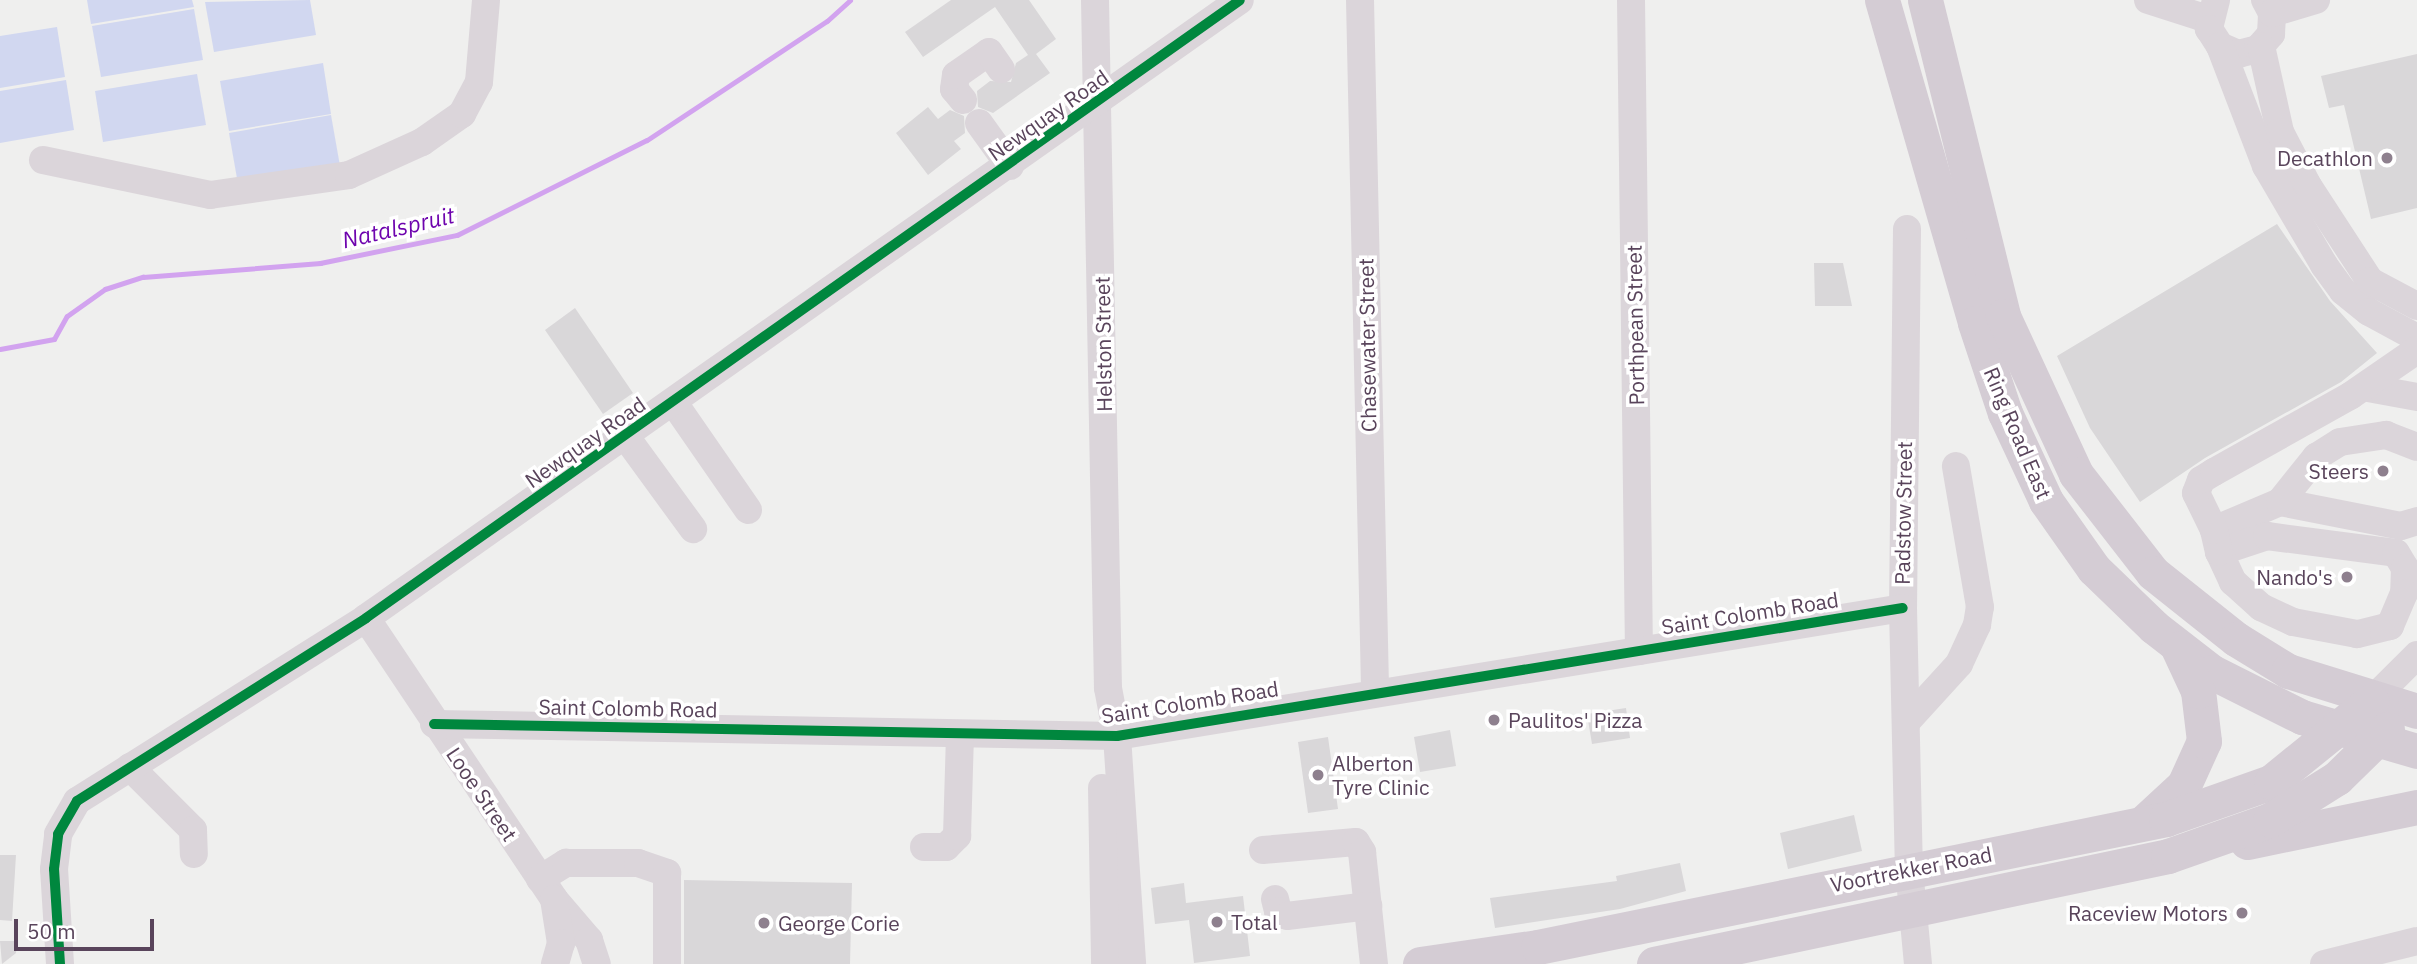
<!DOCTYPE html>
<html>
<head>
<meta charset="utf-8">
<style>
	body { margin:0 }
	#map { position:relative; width:2417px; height:964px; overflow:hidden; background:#efefee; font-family:"IBM Plex Sans",sans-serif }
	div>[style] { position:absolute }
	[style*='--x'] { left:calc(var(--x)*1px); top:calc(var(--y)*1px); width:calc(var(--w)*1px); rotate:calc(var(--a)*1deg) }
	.green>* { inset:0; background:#d1d7f0 }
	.stream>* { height:5px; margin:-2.5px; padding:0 2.5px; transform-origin:2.5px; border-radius:2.5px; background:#d2a3ef }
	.building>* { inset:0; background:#d9d7d9 }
	.minor>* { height:28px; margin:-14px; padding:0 14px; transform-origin:14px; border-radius:14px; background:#dbd5da }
	.major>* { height:35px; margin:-17.5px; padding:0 17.5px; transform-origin:17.5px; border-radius:17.5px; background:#d4ccd4 }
	.cycleway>* { height:10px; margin:-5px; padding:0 5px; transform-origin:5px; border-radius:5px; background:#00873e }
	.dots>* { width:19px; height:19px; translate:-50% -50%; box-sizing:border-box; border:4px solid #fff; border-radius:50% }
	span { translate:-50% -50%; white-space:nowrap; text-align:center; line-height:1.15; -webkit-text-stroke:7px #fff; paint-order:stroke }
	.street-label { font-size:21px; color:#59445b }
	.poi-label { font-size:21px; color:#59445b }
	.right { translate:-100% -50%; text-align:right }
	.left { translate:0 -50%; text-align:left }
	.water-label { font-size:23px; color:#6e04ae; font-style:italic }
	.scale { position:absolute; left:14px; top:919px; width:140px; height:32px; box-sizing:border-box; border:4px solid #59445b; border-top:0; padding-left:9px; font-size:21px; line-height:24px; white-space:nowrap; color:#59445b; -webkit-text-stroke:5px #fff; paint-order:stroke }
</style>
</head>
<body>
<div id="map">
	<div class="green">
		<div style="clip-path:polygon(87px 0,192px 0,194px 7px,91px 24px)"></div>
		<div style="clip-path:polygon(310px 0,316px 35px,214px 52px,205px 2px)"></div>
		<div style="clip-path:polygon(194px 9px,203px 60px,101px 77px,92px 26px)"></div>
		<div style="clip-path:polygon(57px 27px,65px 77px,0 88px,0 36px)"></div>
		<div style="clip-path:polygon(323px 63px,331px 114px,229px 131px,220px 81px)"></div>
		<div style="clip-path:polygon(197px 74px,206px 125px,103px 142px,95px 91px)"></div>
		<div style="clip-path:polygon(66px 80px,74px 130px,0 143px,0 91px)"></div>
		<div style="clip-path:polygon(331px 115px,340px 166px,238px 184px,229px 133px)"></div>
	</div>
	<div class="stream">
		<div style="--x:0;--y:349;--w:55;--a:-10.5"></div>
		<div style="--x:54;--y:339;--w:26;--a:-61"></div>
		<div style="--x:67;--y:316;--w:47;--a:-35.4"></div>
		<div style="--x:105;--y:289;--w:40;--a:-18"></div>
		<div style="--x:143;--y:277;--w:178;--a:-4.5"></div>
		<div style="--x:320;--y:263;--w:140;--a:-11.6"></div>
		<div style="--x:457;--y:235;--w:212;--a:-26.6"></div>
		<div style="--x:647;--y:140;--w:216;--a:-33.5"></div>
		<div style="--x:827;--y:21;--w:31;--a:-42"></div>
	</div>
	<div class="building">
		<div style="clip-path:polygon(951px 0,1029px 0,1056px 39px,1036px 54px,1050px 73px,993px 113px,978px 107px,977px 91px,990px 81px,1011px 82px,1016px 63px,1028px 55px,995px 7px,923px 57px,905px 32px)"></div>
		<div style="clip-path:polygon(2417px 54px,2417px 208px,2371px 219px,2344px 105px,2329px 108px,2321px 76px)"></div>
		<div style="clip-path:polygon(928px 107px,938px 119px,950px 110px,964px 116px,965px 133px,954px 141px,961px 149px,928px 175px,896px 133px)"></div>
		<div style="clip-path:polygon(2277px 224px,2330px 301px,2377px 353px,2341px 382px,2205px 458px,2140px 502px,2090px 428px,2057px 356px)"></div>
		<div style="clip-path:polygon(1814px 263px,1843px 263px,1852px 306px,1815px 306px)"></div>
		<div style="clip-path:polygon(575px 308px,633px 393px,603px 414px,545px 330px)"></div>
		<div style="clip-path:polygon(1626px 708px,1630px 738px,1592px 744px,1587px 714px)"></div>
		<div style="clip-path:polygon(1450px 730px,1456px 766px,1420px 772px,1414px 737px)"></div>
		<div style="clip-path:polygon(1328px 737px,1338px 809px,1308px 813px,1298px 742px)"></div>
		<div style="clip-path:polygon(1854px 815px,1862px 851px,1788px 869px,1780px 833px)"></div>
		<div style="clip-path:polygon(0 855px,16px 855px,12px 921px,0 920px)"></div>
		<div style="clip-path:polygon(1680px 863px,1686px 891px,1620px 909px,1495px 928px,1490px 898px,1617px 881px,1616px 876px)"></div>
		<div style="clip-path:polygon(684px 880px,852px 883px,850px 964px,684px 964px)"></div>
		<div style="clip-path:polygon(1184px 883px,1186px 903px,1243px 896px,1250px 956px,1194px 963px,1189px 920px,1155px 924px,1151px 888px)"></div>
		<div style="clip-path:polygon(0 941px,17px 941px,16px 953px,2px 964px)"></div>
	</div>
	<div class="minor">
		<div style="--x:1095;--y:0;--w:688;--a:88.92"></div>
		<div style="--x:1108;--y:688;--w:49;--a:79.4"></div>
		<div style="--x:1117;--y:736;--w:228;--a:86.2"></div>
		<div style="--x:1360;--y:0;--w:690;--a:88.75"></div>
		<div style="--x:1631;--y:0;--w:651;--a:89.3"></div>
		<div style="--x:2148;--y:0;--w:63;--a:17.6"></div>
		<div style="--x:2216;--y:0;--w:30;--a:104"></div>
		<div style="--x:2209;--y:29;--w:20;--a:57"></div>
		<div style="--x:2220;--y:46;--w:20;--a:24"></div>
		<div style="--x:2238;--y:54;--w:21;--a:-14"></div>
		<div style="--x:2258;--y:49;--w:20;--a:-49"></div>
		<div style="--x:2271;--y:34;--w:21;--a:-87"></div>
		<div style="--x:2272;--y:13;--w:15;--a:-118"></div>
		<div style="--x:2272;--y:13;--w:46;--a:-16.5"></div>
		<div style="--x:2220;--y:46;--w:129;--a:69"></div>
		<div style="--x:2266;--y:166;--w:115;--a:59.6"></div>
		<div style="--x:2324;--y:265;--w:32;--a:54"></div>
		<div style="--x:2343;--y:291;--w:33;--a:39"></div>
		<div style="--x:2369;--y:312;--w:55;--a:28.4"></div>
		<div style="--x:2261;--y:46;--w:88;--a:77.5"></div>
		<div style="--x:2280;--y:132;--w:61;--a:62.6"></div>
		<div style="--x:2308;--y:186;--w:113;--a:56.9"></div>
		<div style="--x:2370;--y:281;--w:53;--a:28"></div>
		<div style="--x:963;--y:100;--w:14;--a:-129"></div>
		<div style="--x:954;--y:89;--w:14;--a:-82"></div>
		<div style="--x:956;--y:75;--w:40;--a:-34.9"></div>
		<div style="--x:989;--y:52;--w:21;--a:55"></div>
		<div style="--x:979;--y:123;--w:53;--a:54.2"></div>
		<div style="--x:43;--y:160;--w:171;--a:11.8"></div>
		<div style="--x:210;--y:195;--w:140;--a:-8.2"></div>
		<div style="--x:349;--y:175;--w:80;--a:-24.3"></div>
		<div style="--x:422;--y:142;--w:49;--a:-35"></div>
		<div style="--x:462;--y:114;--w:36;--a:-62"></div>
		<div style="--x:479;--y:82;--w:82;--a:-85.1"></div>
		<div style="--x:1907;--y:229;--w:379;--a:90.6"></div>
		<div style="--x:1903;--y:608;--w:261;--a:88.7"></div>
		<div style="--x:1909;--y:869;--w:95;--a:84.6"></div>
		<div style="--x:2368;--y:388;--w:50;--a:10.4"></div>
		<div style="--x:674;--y:403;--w:130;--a:55.3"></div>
		<div style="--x:626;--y:437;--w:114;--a:53.9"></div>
		<div style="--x:2280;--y:502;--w:123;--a:11.2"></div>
		<div style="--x:2401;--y:526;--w:17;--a:-17"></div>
		<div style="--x:2214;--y:530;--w:72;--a:-23"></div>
		<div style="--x:2280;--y:502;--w:58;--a:-51.3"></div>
		<div style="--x:2316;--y:457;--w:28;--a:-32"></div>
		<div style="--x:2340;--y:442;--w:47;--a:-8.7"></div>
		<div style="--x:2386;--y:435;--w:33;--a:21"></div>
		<div style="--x:2219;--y:552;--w:51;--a:-18.4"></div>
		<div style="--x:2267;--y:536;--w:130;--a:7.5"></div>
		<div style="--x:2396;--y:553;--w:17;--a:59"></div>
		<div style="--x:2405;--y:568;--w:25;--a:92"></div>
		<div style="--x:2404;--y:593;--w:36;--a:113"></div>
		<div style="--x:2390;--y:626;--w:34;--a:166"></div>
		<div style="--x:2357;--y:634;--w:65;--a:-169.4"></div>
		<div style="--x:2293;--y:622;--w:35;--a:-155"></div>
		<div style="--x:2261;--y:607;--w:38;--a:-138"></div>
		<div style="--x:2233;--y:582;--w:33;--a:-115"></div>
		<div style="--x:2219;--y:552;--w:23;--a:-103"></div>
		<div style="--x:2214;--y:530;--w:41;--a:-115.9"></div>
		<div style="--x:2196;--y:493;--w:14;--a:-69"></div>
		<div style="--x:2201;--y:480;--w:15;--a:-32"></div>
		<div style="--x:2214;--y:472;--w:156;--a:-29.2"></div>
		<div style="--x:2350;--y:396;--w:81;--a:-34.5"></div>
		<div style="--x:366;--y:618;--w:338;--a:56.2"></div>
		<div style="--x:554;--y:899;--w:54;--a:49.5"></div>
		<div style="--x:589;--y:940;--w:25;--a:72"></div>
		<div style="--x:2371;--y:701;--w:65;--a:-45"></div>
		<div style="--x:1907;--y:721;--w:77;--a:-47.6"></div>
		<div style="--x:1959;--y:664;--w:43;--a:-65.2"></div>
		<div style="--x:1977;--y:625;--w:18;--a:-81"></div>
		<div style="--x:1980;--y:607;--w:143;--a:-99.7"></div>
		<div style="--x:434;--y:724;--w:683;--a:1.01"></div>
		<div style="--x:1117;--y:736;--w:796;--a:-9.25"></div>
		<div style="--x:130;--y:767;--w:89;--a:45"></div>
		<div style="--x:193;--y:830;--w:24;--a:88"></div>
		<div style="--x:1102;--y:788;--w:176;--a:89"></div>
		<div style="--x:924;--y:847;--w:22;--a:0"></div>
		<div style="--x:946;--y:847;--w:16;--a:-45"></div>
		<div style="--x:957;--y:836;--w:102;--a:-88.3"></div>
		<div style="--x:1263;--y:850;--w:93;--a:-4.9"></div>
		<div style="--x:1356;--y:842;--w:12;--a:59"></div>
		<div style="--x:1362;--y:852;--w:113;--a:83.9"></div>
		<div style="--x:540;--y:879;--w:31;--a:-32"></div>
		<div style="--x:566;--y:863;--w:72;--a:0"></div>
		<div style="--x:638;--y:863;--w:31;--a:19"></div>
		<div style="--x:667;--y:873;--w:91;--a:90"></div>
		<div style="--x:554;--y:899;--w:45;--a:81"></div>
		<div style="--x:561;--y:943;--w:22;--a:106"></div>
		<div style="--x:1275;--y:899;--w:12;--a:76"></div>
		<div style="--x:1278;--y:911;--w:10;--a:29"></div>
		<div style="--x:1287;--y:916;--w:82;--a:-7"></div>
		<div style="--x:60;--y:964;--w:95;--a:-93.6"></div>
		<div style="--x:54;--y:869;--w:35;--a:-83"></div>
		<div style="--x:58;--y:834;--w:38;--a:-60"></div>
		<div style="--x:77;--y:801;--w:342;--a:-32.3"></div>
		<div style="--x:366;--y:618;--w:1070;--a:-35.26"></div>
		<div style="--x:2324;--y:964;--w:96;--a:-13.9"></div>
	</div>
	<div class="major">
		<div style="--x:1882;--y:0;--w:336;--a:73.9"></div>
		<div style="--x:1975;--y:323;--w:95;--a:71.6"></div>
		<div style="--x:2005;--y:413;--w:97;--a:65"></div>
		<div style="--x:2046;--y:501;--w:83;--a:54.8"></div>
		<div style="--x:2094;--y:569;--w:83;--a:44"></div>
		<div style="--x:2154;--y:627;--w:73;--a:37.8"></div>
		<div style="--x:2212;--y:672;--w:101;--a:26.6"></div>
		<div style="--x:2302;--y:717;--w:120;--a:16.5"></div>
		<div style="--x:1925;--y:0;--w:325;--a:76.1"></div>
		<div style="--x:2003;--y:316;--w:174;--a:65.2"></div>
		<div style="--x:2076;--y:474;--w:125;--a:52.1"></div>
		<div style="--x:2153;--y:573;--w:106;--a:38.5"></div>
		<div style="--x:2236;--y:639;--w:61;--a:31.6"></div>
		<div style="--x:2288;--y:671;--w:135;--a:17.2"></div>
		<div style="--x:2145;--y:821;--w:53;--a:-42.7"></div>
		<div style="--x:2184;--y:785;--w:48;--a:-65.6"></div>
		<div style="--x:2204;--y:741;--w:50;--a:-96.8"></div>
		<div style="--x:2198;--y:691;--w:47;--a:-114.9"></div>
		<div style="--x:2247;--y:842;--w:174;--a:-11.6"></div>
		<div style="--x:1420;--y:964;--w:119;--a:-8.2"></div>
		<div style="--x:1538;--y:947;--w:641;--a:-11.52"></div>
		<div style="--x:2166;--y:819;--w:111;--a:-19.4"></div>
		<div style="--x:2271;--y:782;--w:129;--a:-39"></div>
		<div style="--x:1654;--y:964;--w:525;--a:-11.87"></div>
		<div style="--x:2168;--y:856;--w:108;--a:-19.4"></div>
		<div style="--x:2270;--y:820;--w:79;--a:-32.1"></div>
		<div style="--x:2337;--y:778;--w:70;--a:-44.4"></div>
	</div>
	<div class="cycleway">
		<div style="--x:434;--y:724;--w:683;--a:1.01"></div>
		<div style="--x:1117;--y:736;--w:796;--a:-9.25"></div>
		<div style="--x:60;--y:964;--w:95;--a:-93.6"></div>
		<div style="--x:54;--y:869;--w:35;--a:-83"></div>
		<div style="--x:58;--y:834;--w:38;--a:-60"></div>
		<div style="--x:77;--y:801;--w:342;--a:-32.3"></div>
		<div style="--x:366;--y:618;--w:1070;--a:-35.26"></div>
	</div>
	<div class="dots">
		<div style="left:2387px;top:158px;background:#8e808e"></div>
		<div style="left:2383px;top:471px;background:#8e808e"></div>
		<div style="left:2347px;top:577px;background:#8e808e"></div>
		<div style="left:1494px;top:720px;background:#8e808e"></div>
		<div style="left:1318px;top:775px;background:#8e808e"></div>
		<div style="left:2242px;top:913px;background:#8e808e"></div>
		<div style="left:1217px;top:922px;background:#8e808e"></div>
		<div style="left:764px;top:923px;background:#8e808e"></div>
	</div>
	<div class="street-label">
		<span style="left:1048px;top:115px;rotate:-35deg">Newquay Road</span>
		<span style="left:1635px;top:325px;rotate:-91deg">Porthpean Street</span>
		<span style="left:1103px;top:344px;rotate:-91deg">Helston Street</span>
		<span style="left:1367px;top:345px;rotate:-91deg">Chasewater Street</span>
		<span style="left:2018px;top:433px;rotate:67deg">Ring Road East</span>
		<span style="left:585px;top:442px;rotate:-35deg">Newquay Road</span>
		<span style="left:1903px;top:513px;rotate:-89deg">Padstow Street</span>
		<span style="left:1750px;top:613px;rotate:-9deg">Saint Colomb Road</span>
		<span style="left:1190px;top:702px;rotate:-9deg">Saint Colomb Road</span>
		<span style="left:628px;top:708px;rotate:1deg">Saint Colomb Road</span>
		<span style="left:482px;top:794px;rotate:56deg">Looe Street</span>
		<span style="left:1911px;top:869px;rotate:-11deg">Voortrekker Road</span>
	</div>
	<div class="poi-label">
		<span class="right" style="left:2373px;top:158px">Decathlon</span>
		<span class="right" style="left:2369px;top:471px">Steers</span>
		<span class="right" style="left:2333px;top:577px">Nando's</span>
		<span class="left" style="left:1508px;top:720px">Paulitos' Pizza</span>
		<span class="left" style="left:1332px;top:775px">Alberton<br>Tyre Clinic</span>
		<span class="right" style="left:2228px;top:913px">Raceview Motors</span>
		<span class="left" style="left:1231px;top:922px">Total</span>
		<span class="left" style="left:778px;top:923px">George Corie</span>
	</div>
	<div class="water-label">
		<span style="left:398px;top:227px;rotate:-13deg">Natalspruit</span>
	</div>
	<div class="scale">50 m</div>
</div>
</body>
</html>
